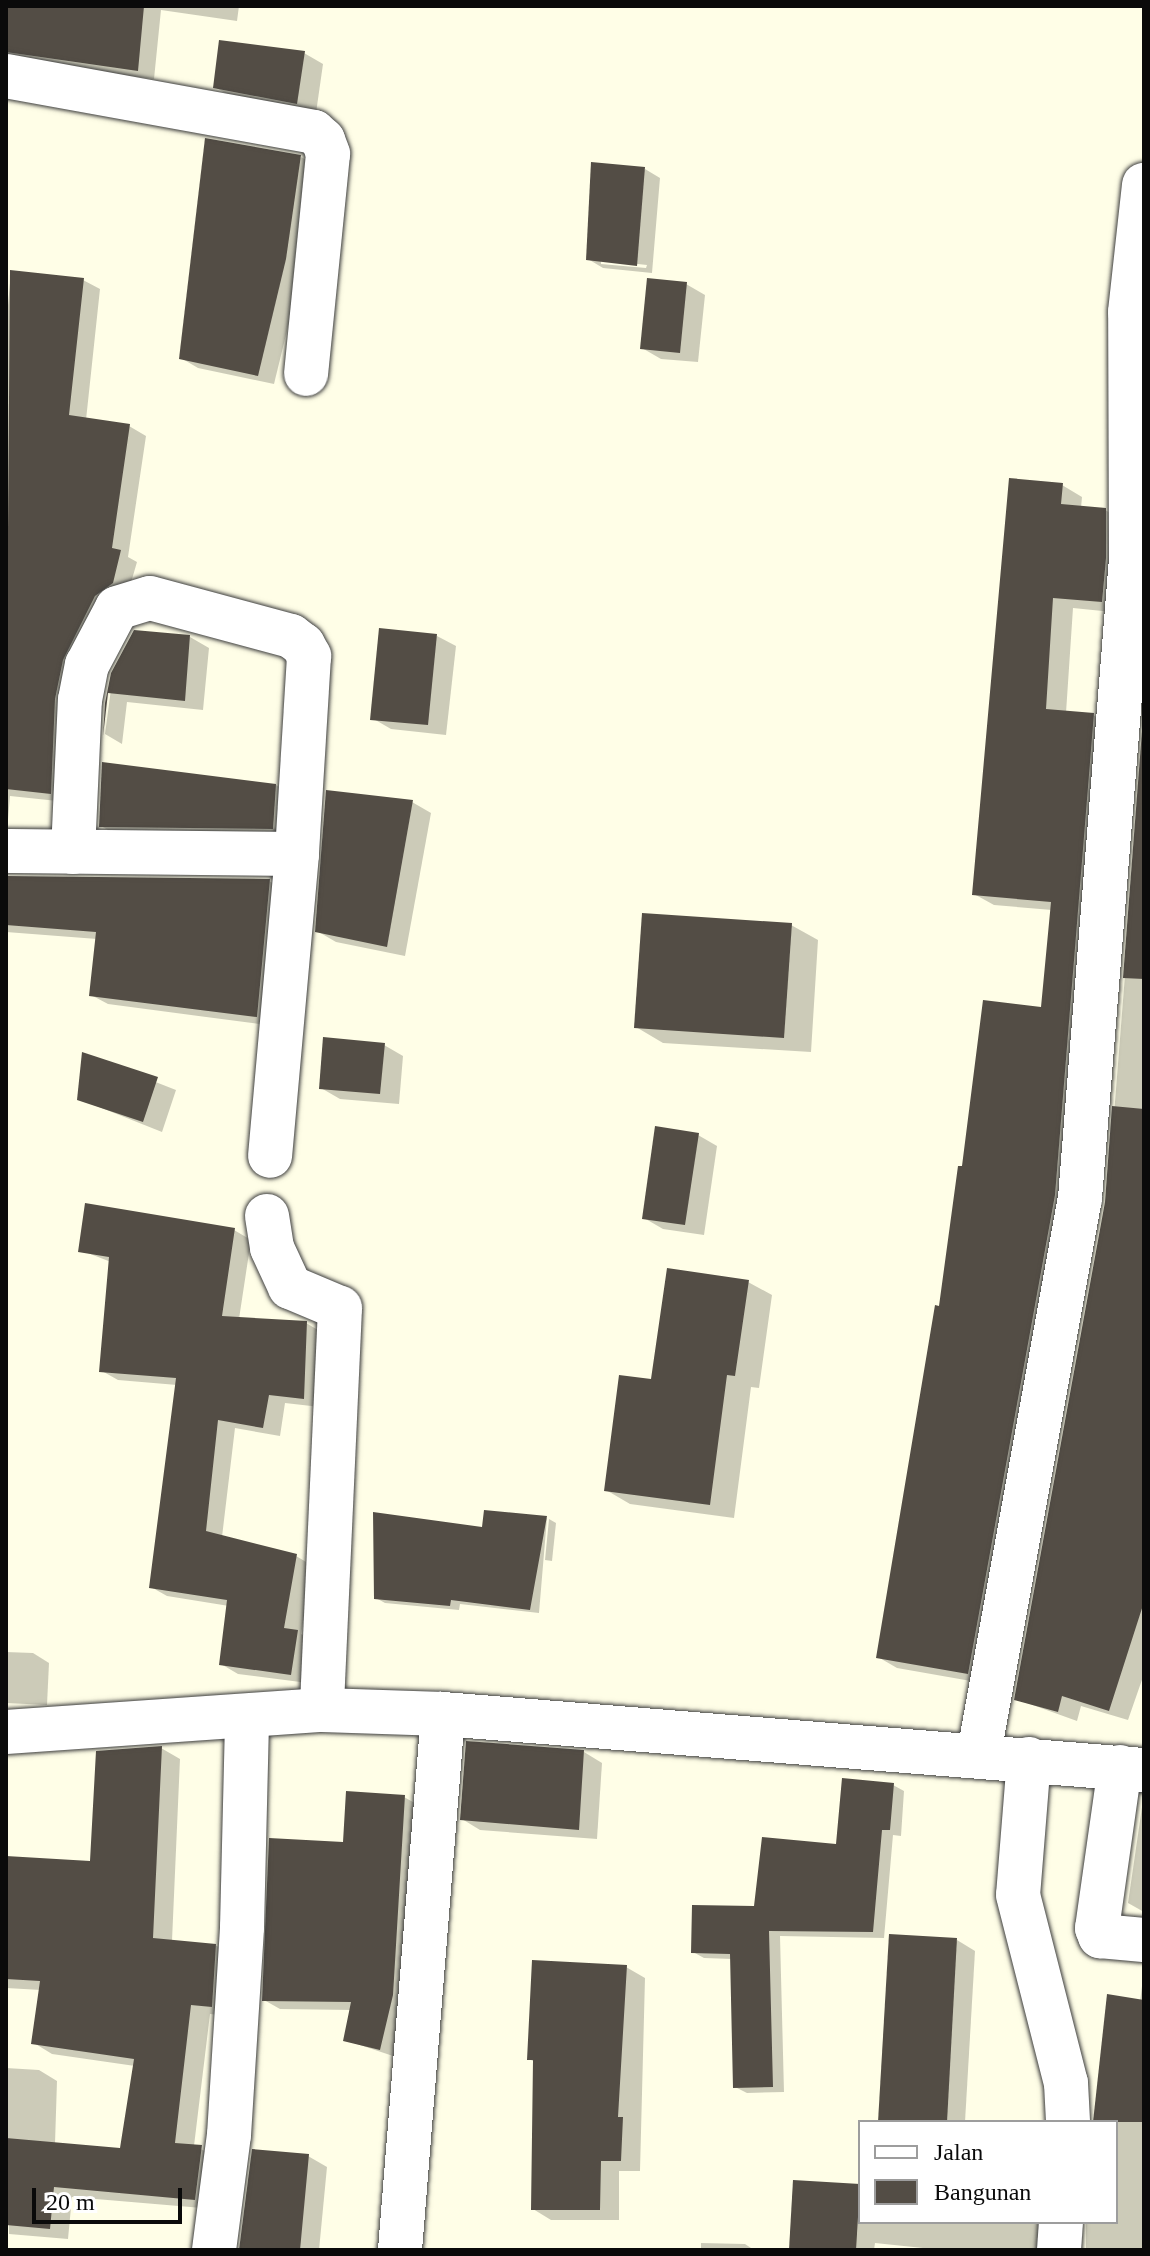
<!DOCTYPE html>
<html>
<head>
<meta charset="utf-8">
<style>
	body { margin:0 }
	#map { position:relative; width:1150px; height:2256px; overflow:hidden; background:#fffee7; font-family:Georgia,serif }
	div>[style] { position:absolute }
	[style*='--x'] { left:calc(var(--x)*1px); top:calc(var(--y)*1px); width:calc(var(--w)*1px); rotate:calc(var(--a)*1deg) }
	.shadow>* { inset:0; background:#0003 }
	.building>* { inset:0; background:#534d45 }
	.roads { filter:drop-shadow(0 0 2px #3d3d3d) drop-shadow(0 0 2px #3d3d3d) }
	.minor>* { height:44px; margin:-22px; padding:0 22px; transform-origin:22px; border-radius:22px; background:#fff }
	span { translate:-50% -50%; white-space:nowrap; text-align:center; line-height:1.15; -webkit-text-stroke:8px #fff; paint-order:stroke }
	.frame { position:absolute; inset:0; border:8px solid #0a0a0a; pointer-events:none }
	.legend { position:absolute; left:858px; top:2120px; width:260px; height:104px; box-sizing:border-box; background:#fff; border:2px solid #9d9d9d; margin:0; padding:10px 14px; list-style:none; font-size:24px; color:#0a0a0a }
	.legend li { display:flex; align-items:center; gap:16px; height:40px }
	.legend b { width:40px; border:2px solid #9d9d9d }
	.scale { position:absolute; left:32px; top:2188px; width:150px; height:36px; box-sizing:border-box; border:4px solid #0a0a0a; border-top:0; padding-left:10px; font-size:24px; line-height:28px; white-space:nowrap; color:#0a0a0a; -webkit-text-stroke:6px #fff; paint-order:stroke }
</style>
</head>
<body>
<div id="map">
	<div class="shadow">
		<div style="clip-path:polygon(239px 6px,237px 21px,161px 10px,154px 79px,6px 60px,6px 8px)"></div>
		<div style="clip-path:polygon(304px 53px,323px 64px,316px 113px,234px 98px,215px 87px)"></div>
		<div style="clip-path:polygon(301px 157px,317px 166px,302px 269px,274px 384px,198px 368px,181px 358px)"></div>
		<div style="clip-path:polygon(evenodd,645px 169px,660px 178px,652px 273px,603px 268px,588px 259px,645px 169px,601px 260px,647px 265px,646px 268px,601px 264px,601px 260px)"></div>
		<div style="clip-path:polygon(11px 272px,83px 280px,100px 289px,86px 420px,129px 426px,146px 436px,128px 557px,137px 562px,67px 802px,10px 796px,6px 843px,6px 327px)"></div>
		<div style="clip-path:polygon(686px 284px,705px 295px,698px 362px,661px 359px,642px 348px)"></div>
		<div style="clip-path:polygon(1062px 485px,1082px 497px,1081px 508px,1105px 510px,1125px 521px,1122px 613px,1073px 608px,1066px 713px,1093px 715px,1113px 727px,1074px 1207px,988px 1684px,897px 1668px,878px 1657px,964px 1168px,1043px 1009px,1052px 910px,994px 905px,974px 894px)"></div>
		<div style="clip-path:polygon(437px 636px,456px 646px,446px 735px,391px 729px,372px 718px)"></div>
		<div style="clip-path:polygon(190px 637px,209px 648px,203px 710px,127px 702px,122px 744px,105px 734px,113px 674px)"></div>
		<div style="clip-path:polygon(1144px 735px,1144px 1674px,1128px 1720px,1081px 1706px,1077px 1721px,1016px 1699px,1107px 1203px)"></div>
		<div style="clip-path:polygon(276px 785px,292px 795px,289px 837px,117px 835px,101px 826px)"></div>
		<div style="clip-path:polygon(412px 802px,431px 813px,405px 956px,336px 942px,317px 931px)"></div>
		<div style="clip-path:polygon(6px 878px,269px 881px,286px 890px,274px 1026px,108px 1004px,91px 995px,97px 939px,6px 932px)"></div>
		<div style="clip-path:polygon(791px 925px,818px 940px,811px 1052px,663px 1043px,636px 1027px)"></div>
		<div style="clip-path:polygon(384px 1045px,403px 1056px,399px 1104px,340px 1099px,321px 1088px)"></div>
		<div style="clip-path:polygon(84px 1054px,176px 1090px,162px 1132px,79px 1099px)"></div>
		<div style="clip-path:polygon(698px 1135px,717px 1146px,704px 1235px,663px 1229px,644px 1218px)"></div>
		<div style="clip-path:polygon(234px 1230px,251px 1240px,239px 1319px,306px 1323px,323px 1333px,320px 1407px,285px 1403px,280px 1436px,235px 1428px,222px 1537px,296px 1556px,313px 1566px,301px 1634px,314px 1641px,308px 1683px,238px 1674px,221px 1664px,229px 1606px,167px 1596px,151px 1587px,177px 1385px,118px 1380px,102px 1371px,111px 1262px,80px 1250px)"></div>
		<div style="clip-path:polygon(748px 1282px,772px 1295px,759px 1388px,751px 1387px,734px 1518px,630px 1504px,606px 1490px)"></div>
		<div style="clip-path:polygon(547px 1518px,539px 1613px,460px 1604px,459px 1610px,385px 1603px,376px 1598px,484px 1530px)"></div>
		<div style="clip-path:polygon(549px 1519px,556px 1523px,552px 1561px,545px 1560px)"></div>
		<div style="clip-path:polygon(6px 1652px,33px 1653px,49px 1663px,47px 1705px,6px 1703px)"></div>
		<div style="clip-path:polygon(161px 1748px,180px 1759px,172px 1941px,215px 1945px,234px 1956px,230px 2016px,210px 2014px,194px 2146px,220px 2158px,214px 2209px,72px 2197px,68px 2239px,9px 2234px,6px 2068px,39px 2070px,57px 2081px,55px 2144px,121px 2150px,135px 2066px,52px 2054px,34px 2043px,41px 1990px,6px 1988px,6px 1858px,92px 1863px)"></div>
		<div style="clip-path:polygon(584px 1752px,602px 1763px,597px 1839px,480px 1830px,462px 1819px)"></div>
		<div style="clip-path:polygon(893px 1785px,904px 1791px,901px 1836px,893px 1835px,884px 1938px,780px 1936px,784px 2092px,747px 2093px,735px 2087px,732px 1959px,704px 1958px,693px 1952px,838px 1846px)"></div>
		<div style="clip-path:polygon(404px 1797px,420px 1806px,396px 2057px,345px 2040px,352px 2010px,280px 2009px,264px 2000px,345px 1844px)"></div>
		<div style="clip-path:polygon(1143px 1800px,1144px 1800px,1144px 1912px,1128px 1903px)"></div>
		<div style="clip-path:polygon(957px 1940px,975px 1951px,965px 2122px,880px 2122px)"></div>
		<div style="clip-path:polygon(626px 1967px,645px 1978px,640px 2171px,619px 2171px,619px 2220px,551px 2220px,533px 2209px,535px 2062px,529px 2059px)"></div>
		<div style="clip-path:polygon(1144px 1970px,1144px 2250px,1086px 2250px,1086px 2222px,1116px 2222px,1116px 2122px,1095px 2122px,1140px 2002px)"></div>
		<div style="clip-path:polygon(308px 2156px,327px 2167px,319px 2250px,239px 2250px)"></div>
		<div style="clip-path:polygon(795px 2182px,860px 2186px,860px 2222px,1058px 2222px,1056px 2250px,942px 2250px,875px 2243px,874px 2250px,791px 2250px)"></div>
		<div style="clip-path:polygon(701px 2243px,745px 2244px,754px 2250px,701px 2250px)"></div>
	</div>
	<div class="building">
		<div style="clip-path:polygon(6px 6px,144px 6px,138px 71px,6px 52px)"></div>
		<div style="clip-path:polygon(219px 40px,305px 51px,297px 104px,213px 88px)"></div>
		<div style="clip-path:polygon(205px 138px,301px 155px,286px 259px,258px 376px,179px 359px)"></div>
		<div style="clip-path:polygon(591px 162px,645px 167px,637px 266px,586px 260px)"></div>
		<div style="clip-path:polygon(10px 270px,84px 278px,69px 415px,130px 424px,112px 548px,121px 550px,113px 583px,95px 596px,63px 660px,55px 699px,51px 794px,6px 789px)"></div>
		<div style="clip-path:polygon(647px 278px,687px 282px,680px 353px,640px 349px)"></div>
		<div style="clip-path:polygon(1009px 478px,1063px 483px,1061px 504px,1106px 508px,1106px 558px,1102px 602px,1053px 598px,1046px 709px,1094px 713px,1055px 1195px,968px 1674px,876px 1658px,935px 1305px,939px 1306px,958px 1166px,962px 1166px,983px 1000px,1041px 1007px,1051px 902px,972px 895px)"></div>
		<div style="clip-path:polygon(379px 628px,437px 634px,428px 725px,370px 720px)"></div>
		<div style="clip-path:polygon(134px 630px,190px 635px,185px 701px,108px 693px,103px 736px,105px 703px,111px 673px)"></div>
		<div style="clip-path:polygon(1143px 718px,1144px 718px,1144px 979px,1123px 978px)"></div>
		<div style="clip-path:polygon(102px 762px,276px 784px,273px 829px,99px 827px)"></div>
		<div style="clip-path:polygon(326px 790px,413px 800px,387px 947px,315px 932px)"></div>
		<div style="clip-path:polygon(6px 876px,270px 879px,257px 1017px,89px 996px,96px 932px,6px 925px)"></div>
		<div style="clip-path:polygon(642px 913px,792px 923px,784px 1038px,634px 1028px)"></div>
		<div style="clip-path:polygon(323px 1037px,385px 1043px,380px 1094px,319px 1089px)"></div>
		<div style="clip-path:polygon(82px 1052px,158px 1077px,143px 1122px,77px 1100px)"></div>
		<div style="clip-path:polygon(1112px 1106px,1144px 1109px,1144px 1602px,1109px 1711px,1062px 1696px,1058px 1712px,1014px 1700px,1105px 1202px)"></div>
		<div style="clip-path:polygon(655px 1126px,699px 1133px,685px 1225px,642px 1219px)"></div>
		<div style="clip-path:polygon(85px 1203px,235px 1228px,222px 1316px,307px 1321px,304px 1399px,269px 1395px,263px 1428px,218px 1420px,206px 1531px,297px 1554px,284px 1628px,298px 1630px,291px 1675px,219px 1665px,227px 1600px,149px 1588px,176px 1378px,99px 1372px,109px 1257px,78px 1252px)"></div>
		<div style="clip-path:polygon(667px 1268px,749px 1280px,735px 1376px,727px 1375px,710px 1505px,604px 1491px,619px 1375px,651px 1379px)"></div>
		<div style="clip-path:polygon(484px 1510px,547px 1516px,530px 1610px,451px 1600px,450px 1606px,374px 1599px,373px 1512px,482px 1527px)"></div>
		<div style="clip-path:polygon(466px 1741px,584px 1750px,579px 1830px,460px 1820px)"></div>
		<div style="clip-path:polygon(162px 1746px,153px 1938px,216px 1944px,212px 2007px,191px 2005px,175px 2143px,202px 2145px,195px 2200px,54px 2187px,50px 2229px,6px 2225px,6px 2138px,120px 2148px,134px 2059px,31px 2044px,40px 1981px,6px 1979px,6px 1856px,90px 1861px,96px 1751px)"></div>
		<div style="clip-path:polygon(842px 1778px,894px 1783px,890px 1830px,882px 1830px,873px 1932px,769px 1931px,773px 2087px,733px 2088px,730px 1954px,691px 1953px,692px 1905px,754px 1906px,762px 1837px,836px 1844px)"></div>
		<div style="clip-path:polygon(346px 1791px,405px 1795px,393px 1995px,380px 2050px,343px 2041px,351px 2002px,262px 2001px,269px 1838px,343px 1842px)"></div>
		<div style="clip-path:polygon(889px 1934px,957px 1938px,947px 2122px,878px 2122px)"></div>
		<div style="clip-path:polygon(532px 1960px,627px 1965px,618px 2117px,623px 2117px,621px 2161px,601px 2161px,600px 2210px,531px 2210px,533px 2060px,527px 2060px)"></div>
		<div style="clip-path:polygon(1107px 1994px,1144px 2000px,1144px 2122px,1093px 2122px)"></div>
		<div style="clip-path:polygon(252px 2149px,309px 2154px,300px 2250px,239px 2250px)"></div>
		<div style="clip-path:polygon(793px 2180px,860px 2184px,856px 2250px,789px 2250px)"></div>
	</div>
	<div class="roads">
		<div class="minor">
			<div style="--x:6;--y:76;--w:313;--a:10.3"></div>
			<div style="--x:314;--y:132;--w:12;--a:42"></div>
			<div style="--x:323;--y:140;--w:15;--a:70"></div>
			<div style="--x:328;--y:154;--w:221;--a:95.7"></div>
			<div style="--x:6;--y:851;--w:291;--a:0.6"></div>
			<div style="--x:297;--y:854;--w:303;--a:95.1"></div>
			<div style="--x:73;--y:852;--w:152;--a:-87.4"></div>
			<div style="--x:80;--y:700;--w:36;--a:-79"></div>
			<div style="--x:87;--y:665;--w:64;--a:-62.2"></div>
			<div style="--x:117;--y:608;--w:34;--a:-17"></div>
			<div style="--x:150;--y:598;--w:146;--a:15.1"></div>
			<div style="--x:291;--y:636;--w:15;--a:37"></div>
			<div style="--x:303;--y:645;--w:13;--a:61"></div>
			<div style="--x:309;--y:656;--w:198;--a:93.5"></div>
			<div style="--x:267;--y:1216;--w:32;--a:81"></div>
			<div style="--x:272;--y:1248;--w:43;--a:65.2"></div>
			<div style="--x:290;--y:1287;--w:54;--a:22.8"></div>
			<div style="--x:340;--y:1308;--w:402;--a:92.6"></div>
			<div style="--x:6;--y:1732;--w:317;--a:-4"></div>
			<div style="--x:322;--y:1710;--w:121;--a:1.9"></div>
			<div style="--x:443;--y:1714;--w:703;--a:4.57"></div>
			<div style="--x:979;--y:1753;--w:564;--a:-79.69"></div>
			<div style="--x:1080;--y:1198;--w:641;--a:-85.44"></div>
			<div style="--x:1131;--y:559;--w:247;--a:-90.2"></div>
			<div style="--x:1130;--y:312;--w:128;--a:-83.7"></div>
			<div style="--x:1029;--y:1759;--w:136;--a:94.6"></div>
			<div style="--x:1018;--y:1895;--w:194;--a:75.7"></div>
			<div style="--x:1066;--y:2083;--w:39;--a:87"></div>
			<div style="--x:1120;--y:1767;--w:163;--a:98.1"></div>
			<div style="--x:1097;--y:1928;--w:9;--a:69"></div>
			<div style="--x:1100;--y:1936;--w:44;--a:5.2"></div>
			<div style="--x:214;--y:2250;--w:116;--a:-82.6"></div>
			<div style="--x:229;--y:2135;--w:208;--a:-86.4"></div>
			<div style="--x:242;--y:1927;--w:211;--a:-88.6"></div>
			<div style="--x:400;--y:2250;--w:538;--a:-85.41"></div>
			<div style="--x:1059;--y:2250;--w:28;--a:-86"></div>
		</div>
	</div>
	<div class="frame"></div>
	<ul class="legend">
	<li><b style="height:10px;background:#fff"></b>Jalan</li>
	<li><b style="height:22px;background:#534d45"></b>Bangunan</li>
	</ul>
	<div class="scale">20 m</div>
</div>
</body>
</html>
